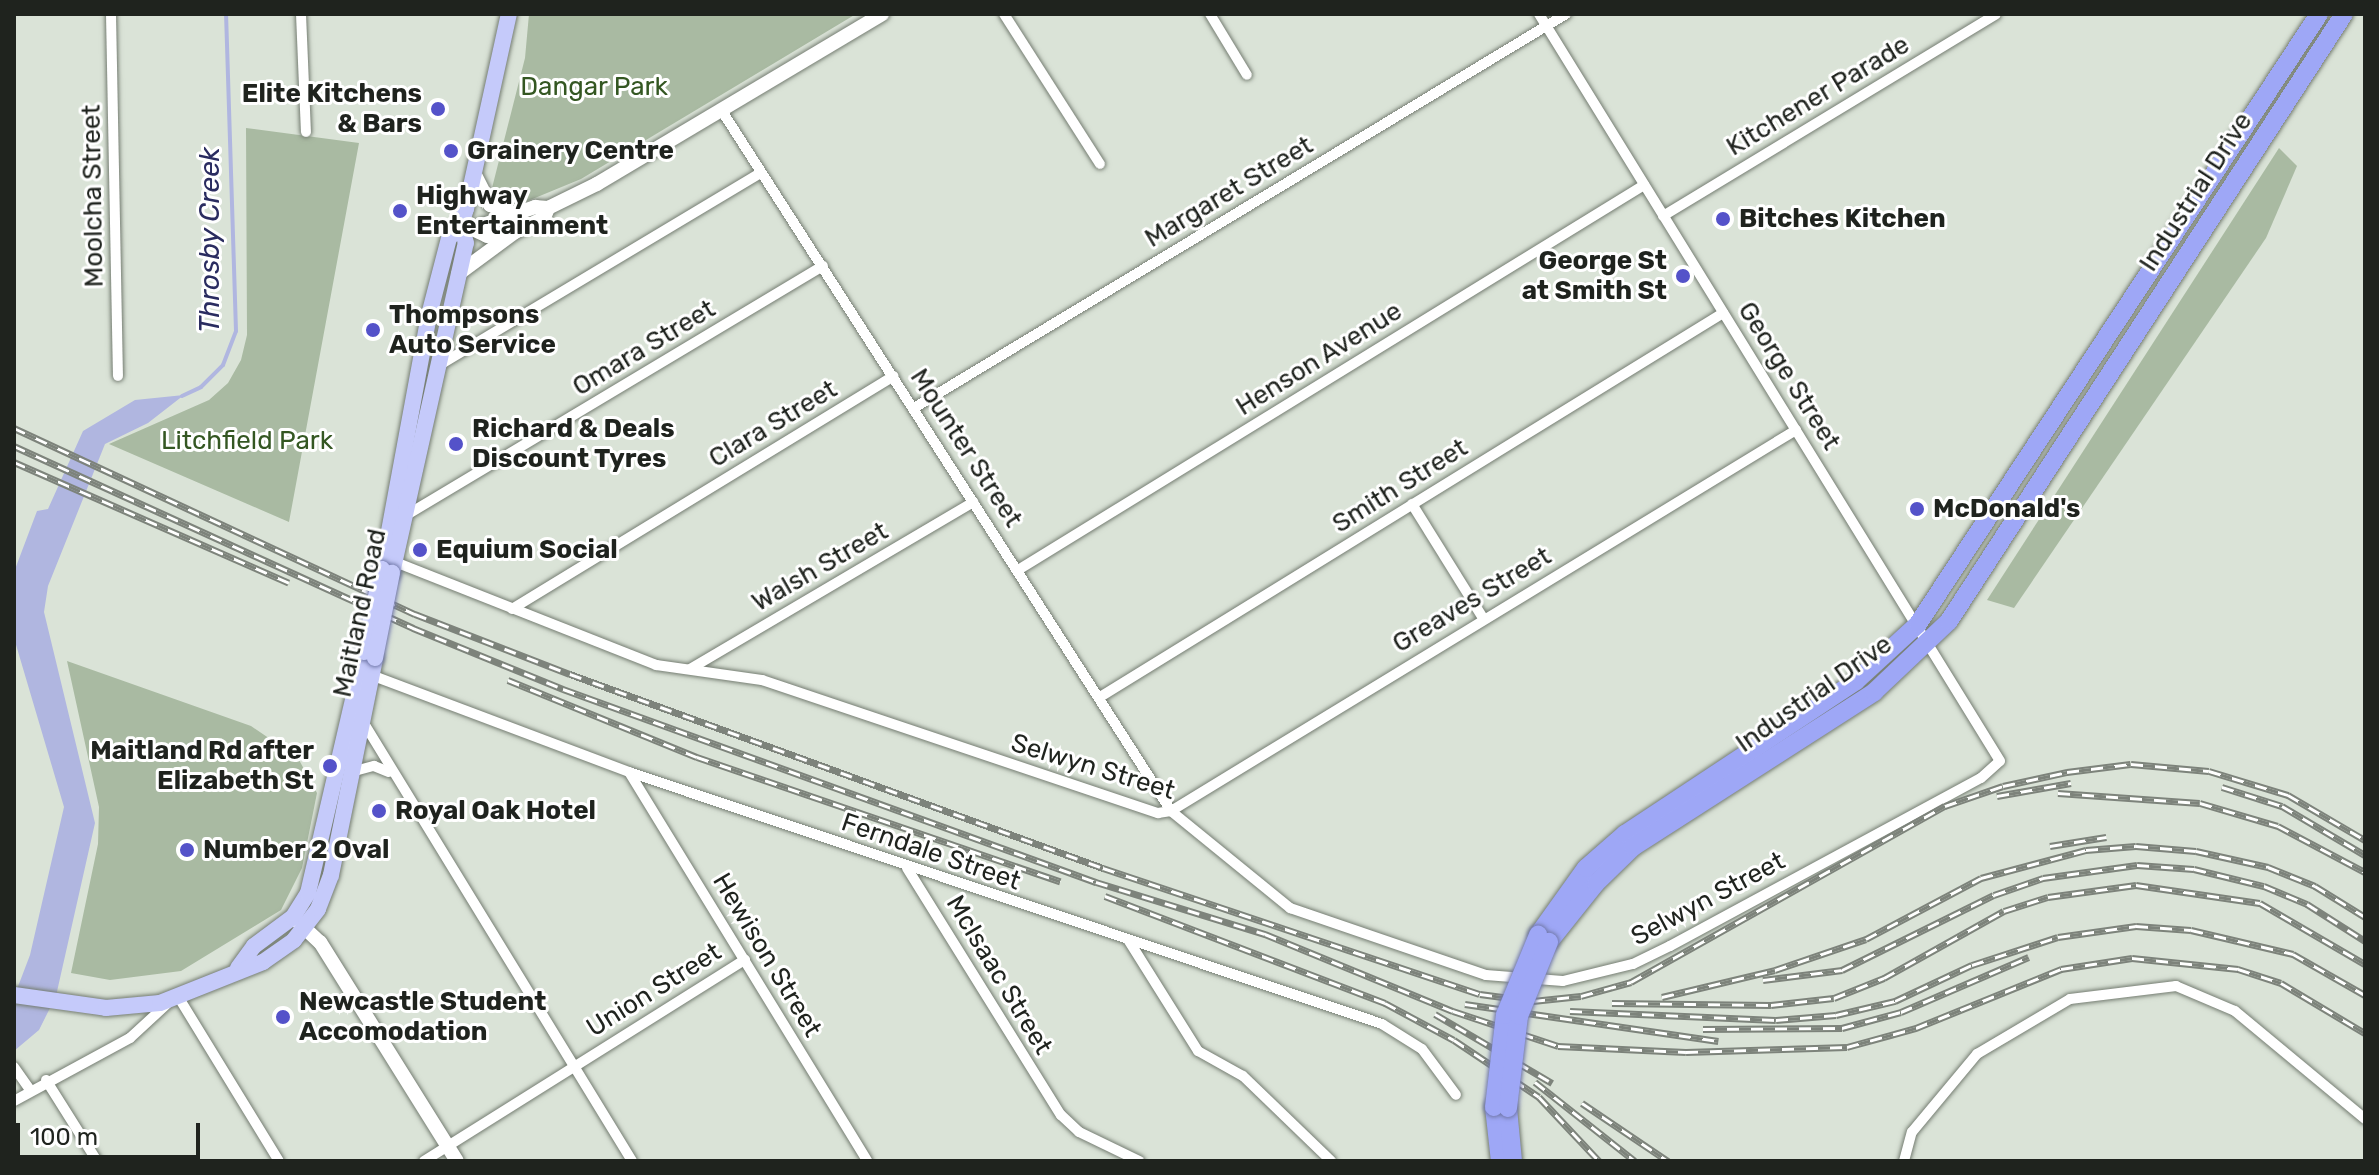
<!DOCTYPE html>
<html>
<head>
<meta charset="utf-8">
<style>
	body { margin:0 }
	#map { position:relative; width:2379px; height:1175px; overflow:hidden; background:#dae3d7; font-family:Rubik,sans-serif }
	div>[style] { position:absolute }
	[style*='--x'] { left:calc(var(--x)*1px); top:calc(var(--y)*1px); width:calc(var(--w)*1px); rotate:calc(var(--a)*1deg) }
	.green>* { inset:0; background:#a9baa2 }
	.water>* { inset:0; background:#b0b6e0 }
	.stream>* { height:4px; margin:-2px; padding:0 2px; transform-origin:2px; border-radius:2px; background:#b0b6e0 }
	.roads { filter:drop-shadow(0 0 2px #757d72) drop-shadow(0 0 2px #757d72) }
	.street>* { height:10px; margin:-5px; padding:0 5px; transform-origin:5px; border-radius:5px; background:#fff }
	.secondary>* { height:14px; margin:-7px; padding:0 7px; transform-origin:7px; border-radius:7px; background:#fff }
	.primary>* { height:16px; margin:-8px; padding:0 8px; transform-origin:8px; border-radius:8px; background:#c5cafa }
	.highway>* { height:18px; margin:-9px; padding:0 9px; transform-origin:9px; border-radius:9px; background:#9ea7f6 }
	.rail>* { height:7px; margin-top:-3.5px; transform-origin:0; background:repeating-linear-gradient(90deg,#fff 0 12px,#7d837b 0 24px); box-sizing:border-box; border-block:2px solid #7d837b }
	.bridges { filter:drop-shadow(0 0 2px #7279aa) drop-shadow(0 0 2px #7279aa) }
	.primary-bridge>* { height:16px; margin:-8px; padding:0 8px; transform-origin:8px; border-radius:8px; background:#c5cafa }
	.highway-bridge>* { height:18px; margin:-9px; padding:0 9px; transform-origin:9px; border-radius:9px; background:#9ea7f6 }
	.dots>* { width:22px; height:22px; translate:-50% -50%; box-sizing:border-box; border:4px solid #fff; border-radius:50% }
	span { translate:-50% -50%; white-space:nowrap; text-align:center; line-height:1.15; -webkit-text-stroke:6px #fff; paint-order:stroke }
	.park-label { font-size:26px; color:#345722 }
	.poi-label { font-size:26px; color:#1f231e; font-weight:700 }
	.right { translate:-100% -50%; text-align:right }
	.left { translate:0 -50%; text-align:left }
	.street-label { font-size:26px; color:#1f231e }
	.water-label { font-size:28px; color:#2a2c60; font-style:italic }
	.frame { position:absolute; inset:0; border:16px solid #1f231e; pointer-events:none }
	.scale { position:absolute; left:16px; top:1123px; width:184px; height:36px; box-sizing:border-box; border:4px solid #1f231e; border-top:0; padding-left:10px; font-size:24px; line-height:28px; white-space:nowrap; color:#1f231e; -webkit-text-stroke:6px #fff; paint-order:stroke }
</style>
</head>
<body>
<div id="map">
	<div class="green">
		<div style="clip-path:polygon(529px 14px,856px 14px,581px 179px,513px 207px,495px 201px,492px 188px,525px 58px)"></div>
		<div style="clip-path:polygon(246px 128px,359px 143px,289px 522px,109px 444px,209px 400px,228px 383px,241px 360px,247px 335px)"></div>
		<div style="clip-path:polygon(2279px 148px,2297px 166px,2266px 238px,2014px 608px,1987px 600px)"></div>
		<div style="clip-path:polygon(67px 661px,251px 726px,298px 758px,317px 793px,302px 868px,281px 910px,181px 971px,110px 980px,71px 973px,98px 844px,99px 807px)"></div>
	</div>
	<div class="water">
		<div style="clip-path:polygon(184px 395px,148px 423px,105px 444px,48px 586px,44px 612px,95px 823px,56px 996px,39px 1030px,14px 1051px,14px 997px,30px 955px,64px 807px,14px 638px,14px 572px,37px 511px,48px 509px,83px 431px,135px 400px)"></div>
	</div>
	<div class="stream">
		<div style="--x:182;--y:396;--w:21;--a:-25"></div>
		<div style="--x:201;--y:387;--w:31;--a:-45"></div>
		<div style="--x:223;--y:365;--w:36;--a:-69"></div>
		<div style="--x:236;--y:331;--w:317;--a:-91.8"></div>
	</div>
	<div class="roads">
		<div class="street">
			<div style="--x:111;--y:14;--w:362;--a:88.9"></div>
			<div style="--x:301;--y:14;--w:118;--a:87.6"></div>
			<div style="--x:1004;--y:14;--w:178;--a:57.4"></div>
			<div style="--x:1210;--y:14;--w:71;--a:58.8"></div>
			<div style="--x:722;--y:111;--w:832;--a:57.32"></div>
			<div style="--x:1171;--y:811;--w:154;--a:39.2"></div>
			<div style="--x:1290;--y:908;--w:207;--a:18.9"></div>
			<div style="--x:1486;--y:975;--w:77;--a:4.5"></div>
			<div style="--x:1563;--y:981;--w:72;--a:-13.7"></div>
			<div style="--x:1633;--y:964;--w:41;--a:-25.9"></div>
			<div style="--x:1670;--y:946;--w:353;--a:-28.4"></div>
			<div style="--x:1981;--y:778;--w:25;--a:-42"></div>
			<div style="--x:2000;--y:761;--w:878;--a:-121.68"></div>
			<div style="--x:1663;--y:216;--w:389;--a:-31.2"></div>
			<div style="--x:438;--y:366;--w:376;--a:-30.9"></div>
			<div style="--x:914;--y:408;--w:762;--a:-31.14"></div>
			<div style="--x:1412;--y:504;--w:134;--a:58.1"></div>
			<div style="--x:405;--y:516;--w:487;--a:-30.9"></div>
			<div style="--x:395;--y:562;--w:281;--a:21.5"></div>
			<div style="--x:656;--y:665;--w:107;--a:8.1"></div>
			<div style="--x:762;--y:680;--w:418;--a:18.6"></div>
			<div style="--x:1158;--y:813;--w:13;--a:-9"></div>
			<div style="--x:1171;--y:811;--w:732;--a:-31.37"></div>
			<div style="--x:1018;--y:570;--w:735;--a:-31.59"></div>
			<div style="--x:512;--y:609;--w:447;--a:-31.4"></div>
			<div style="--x:690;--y:669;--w:329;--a:-30.5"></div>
			<div style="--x:371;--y:675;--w:276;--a:20.6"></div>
			<div style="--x:629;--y:772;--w:794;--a:18.5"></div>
			<div style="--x:1382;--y:1024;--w:47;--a:32"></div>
			<div style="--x:1422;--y:1049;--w:57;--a:53.5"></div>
			<div style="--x:1100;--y:697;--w:732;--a:-31.65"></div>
			<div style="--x:362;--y:720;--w:517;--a:58.52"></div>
			<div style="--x:351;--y:772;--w:24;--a:-15"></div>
			<div style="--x:374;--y:766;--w:16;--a:22"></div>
			<div style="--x:629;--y:772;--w:456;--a:58.5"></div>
			<div style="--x:907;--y:868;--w:291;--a:58.1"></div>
			<div style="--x:1061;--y:1115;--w:25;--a:43"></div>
			<div style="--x:1079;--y:1132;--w:67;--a:25.8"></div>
			<div style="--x:1129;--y:941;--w:130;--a:57.9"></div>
			<div style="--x:1198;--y:1051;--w:51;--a:29.1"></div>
			<div style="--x:1243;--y:1076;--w:122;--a:44"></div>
			<div style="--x:179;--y:998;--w:191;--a:58.5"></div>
			<div style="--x:14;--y:1067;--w:28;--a:55"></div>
			<div style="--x:46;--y:1080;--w:96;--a:57.8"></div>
			<div style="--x:14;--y:1101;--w:132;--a:-28.5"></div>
			<div style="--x:130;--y:1038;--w:53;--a:-42.7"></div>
			<div style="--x:424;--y:1161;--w:379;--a:-32.1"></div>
			<div style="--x:1904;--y:1161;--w:30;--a:-75"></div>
			<div style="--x:1912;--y:1132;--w:102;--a:-50.2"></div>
			<div style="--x:1977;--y:1054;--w:108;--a:-30.6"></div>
			<div style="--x:2070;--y:999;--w:107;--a:-7"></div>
			<div style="--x:2176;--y:986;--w:64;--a:23"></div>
			<div style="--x:2235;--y:1011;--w:169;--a:39.7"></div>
		</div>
		<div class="secondary">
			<div style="--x:474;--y:173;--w:36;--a:63"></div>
			<div style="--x:490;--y:205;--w:28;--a:19"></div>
			<div style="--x:466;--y:226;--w:23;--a:25"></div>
			<div style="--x:487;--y:236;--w:28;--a:-8"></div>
			<div style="--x:515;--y:232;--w:32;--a:-26"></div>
			<div style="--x:544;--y:218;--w:11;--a:-68"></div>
			<div style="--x:474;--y:228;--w:65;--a:-19"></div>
			<div style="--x:535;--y:207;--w:13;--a:4"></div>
			<div style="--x:548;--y:208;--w:55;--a:-26.1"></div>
			<div style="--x:597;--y:184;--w:332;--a:-30.8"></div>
			<div style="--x:458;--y:274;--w:71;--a:-36.4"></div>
			<div style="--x:296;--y:920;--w:33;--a:43"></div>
			<div style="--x:320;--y:942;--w:258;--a:58"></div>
		</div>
		<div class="primary">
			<div style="--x:382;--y:569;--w:258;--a:-79.5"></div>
			<div style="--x:429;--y:315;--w:80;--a:-75.4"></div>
			<div style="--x:449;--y:238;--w:18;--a:-47"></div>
			<div style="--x:461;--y:225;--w:17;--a:-73"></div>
			<div style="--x:466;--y:209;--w:200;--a:-77.6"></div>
			<div style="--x:392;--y:573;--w:338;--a:-77.4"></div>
			<div style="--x:466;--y:243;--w:19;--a:-106"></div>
			<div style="--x:238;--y:968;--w:27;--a:-54"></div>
			<div style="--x:254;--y:946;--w:49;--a:-36.6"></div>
			<div style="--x:293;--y:917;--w:28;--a:-58"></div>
			<div style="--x:308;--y:893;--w:247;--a:-76.9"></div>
			<div style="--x:14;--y:995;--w:93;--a:8"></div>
			<div style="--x:106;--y:1008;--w:54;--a:-5.3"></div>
			<div style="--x:160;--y:1003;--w:111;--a:-21.7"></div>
			<div style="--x:263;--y:962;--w:38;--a:-35"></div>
			<div style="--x:294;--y:940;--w:39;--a:-52"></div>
			<div style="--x:318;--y:909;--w:36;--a:-69"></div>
			<div style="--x:331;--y:875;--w:221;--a:-78.5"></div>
		</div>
		<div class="highway">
			<div style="--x:1538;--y:935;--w:82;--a:-54.4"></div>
			<div style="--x:1586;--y:868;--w:52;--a:-41.1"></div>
			<div style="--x:1625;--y:834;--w:277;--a:-33.5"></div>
			<div style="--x:1856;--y:681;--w:84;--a:-42.6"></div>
			<div style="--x:1918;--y:624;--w:730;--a:-56.68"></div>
			<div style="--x:1549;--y:942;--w:75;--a:-51.5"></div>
			<div style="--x:1596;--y:883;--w:52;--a:-44.2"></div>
			<div style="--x:1633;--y:847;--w:287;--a:-32.7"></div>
			<div style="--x:1874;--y:692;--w:103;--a:-43.4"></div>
			<div style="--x:1949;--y:621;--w:724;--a:-56.95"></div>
			<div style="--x:1494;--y:1107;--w:54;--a:83.7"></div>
			<div style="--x:1508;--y:1108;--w:53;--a:84.6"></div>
		</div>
	</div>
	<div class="rail">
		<div style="--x:14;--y:428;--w:442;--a:24.9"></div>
		<div style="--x:415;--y:614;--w:166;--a:21.2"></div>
		<div style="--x:570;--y:674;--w:567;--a:20"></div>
		<div style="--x:1103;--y:868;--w:397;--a:18.5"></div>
		<div style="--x:1480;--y:994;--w:53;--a:7.5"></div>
		<div style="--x:1533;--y:1001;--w:48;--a:-5.9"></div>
		<div style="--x:1581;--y:996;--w:52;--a:-15.6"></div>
		<div style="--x:1631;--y:982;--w:360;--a:-29.3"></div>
		<div style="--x:1945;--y:806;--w:61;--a:-19"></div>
		<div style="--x:2003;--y:786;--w:66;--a:-12.3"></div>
		<div style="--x:2067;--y:772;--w:64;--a:-7.1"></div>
		<div style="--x:2131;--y:764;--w:78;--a:5.1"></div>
		<div style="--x:2209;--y:771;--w:83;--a:16.9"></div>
		<div style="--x:2288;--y:795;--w:89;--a:30.3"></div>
		<div style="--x:14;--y:446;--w:439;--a:24.5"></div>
		<div style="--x:413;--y:628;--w:162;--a:22.1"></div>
		<div style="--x:563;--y:689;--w:567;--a:19.91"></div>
		<div style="--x:1096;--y:882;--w:177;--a:17.1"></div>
		<div style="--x:1265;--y:934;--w:203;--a:22.3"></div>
		<div style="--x:1453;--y:1011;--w:111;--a:18.4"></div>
		<div style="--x:1558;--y:1046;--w:128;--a:2.7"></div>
		<div style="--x:1686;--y:1052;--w:161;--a:-1.8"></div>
		<div style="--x:1847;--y:1047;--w:72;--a:-15.4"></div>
		<div style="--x:1916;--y:1028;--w:157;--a:-22.1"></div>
		<div style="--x:2061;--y:969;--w:72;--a:-8.8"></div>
		<div style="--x:2132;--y:958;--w:107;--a:5.9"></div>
		<div style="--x:2238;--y:969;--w:45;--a:18"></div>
		<div style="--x:2281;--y:983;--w:98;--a:30.8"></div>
		<div style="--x:14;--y:462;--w:300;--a:23.7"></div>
		<div style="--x:508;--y:680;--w:204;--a:22.2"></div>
		<div style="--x:697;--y:757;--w:384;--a:18.9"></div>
		<div style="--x:2222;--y:787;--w:63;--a:17.6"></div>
		<div style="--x:2282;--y:806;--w:96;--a:30.6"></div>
		<div style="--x:2058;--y:793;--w:142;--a:4"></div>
		<div style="--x:2200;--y:803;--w:81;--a:16.4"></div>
		<div style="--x:2278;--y:826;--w:98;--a:27.9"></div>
		<div style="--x:1997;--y:796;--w:75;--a:-10"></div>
		<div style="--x:2050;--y:846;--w:57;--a:-9.1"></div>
		<div style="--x:1105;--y:896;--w:300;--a:20.9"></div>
		<div style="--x:1385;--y:1003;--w:78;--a:28.2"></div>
		<div style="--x:1454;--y:1040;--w:102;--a:33.8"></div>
		<div style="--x:1539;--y:1097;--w:88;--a:46.8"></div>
		<div style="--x:1763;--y:980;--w:80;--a:-7.2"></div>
		<div style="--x:1842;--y:970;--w:169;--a:-26.3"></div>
		<div style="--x:1994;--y:895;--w:52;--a:-19.1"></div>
		<div style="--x:2043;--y:878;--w:95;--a:-7.9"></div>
		<div style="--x:2137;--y:865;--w:57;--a:4"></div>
		<div style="--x:2194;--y:869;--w:72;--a:13.7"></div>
		<div style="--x:2264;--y:886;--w:47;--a:22.7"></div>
		<div style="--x:2307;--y:904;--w:69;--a:32.5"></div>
		<div style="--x:1662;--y:997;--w:116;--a:-13.4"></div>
		<div style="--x:1775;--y:970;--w:96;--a:-18.8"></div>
		<div style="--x:1866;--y:939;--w:130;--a:-27.9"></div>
		<div style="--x:1981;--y:878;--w:109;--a:-14.9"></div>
		<div style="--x:2086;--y:850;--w:50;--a:-4.6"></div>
		<div style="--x:2136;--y:846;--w:60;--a:4.8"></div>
		<div style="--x:2196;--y:851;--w:74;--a:12.5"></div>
		<div style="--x:2268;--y:867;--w:51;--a:22"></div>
		<div style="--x:2315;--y:886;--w:59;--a:31.8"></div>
		<div style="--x:1612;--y:1003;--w:159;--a:0.7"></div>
		<div style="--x:1771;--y:1005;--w:63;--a:-6.3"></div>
		<div style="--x:1834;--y:998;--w:54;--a:-21.8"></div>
		<div style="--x:1884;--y:978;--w:137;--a:-29.2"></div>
		<div style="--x:2004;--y:911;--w:46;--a:-17.7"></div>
		<div style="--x:2048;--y:897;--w:89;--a:-7.8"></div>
		<div style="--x:2136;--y:885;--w:125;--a:8.3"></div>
		<div style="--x:2260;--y:903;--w:121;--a:30.2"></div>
		<div style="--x:1465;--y:1004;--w:256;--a:8.3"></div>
		<div style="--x:1570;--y:1011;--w:206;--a:2.5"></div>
		<div style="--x:1776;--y:1020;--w:60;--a:-4.8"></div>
		<div style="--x:1836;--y:1015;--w:61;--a:-13.3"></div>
		<div style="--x:1895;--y:1001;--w:85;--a:-25.1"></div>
		<div style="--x:1972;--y:965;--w:90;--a:-18"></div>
		<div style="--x:2058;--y:937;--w:79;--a:-8"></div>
		<div style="--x:2136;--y:926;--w:55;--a:4.2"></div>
		<div style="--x:2191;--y:930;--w:105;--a:13.2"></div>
		<div style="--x:2293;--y:954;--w:83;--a:29.7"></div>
		<div style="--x:1435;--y:1014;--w:136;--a:30.5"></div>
		<div style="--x:1703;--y:1029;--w:139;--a:-0.4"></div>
		<div style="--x:1842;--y:1028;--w:61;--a:-15.2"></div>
		<div style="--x:1901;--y:1012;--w:139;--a:-23.3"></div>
		<div style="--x:1535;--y:1082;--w:127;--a:38.3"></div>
		<div style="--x:1582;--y:1103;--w:104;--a:34"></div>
	</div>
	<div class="bridges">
		<div class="primary-bridge">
			<div style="--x:364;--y:652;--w:85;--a:-77.8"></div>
			<div style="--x:375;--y:658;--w:87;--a:-78.7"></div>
		</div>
		<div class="highway-bridge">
			<div style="--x:1494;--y:1107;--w:93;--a:-83.2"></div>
			<div style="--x:1505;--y:1015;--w:87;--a:-67.6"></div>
			<div style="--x:1508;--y:1108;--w:93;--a:-83.2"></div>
			<div style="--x:1519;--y:1016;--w:80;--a:-67.9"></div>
		</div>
	</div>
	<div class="dots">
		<div style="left:438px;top:109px;background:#5452c9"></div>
		<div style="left:451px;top:151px;background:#5452c9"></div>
		<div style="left:400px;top:211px;background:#5452c9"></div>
		<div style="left:1723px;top:219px;background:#5452c9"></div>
		<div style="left:1683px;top:276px;background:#5452c9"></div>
		<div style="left:373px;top:330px;background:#5452c9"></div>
		<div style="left:456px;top:444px;background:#5452c9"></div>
		<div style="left:1917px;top:509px;background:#5452c9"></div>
		<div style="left:420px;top:550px;background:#5452c9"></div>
		<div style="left:330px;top:766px;background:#5452c9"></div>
		<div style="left:379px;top:811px;background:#5452c9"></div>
		<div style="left:187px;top:850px;background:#5452c9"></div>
		<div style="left:283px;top:1017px;background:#5452c9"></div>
	</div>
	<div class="park-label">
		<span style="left:594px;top:87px">Dangar Park</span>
		<span style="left:247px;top:441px">Litchfield Park</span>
	</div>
	<div class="poi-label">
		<span class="right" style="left:422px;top:109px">Elite Kitchens<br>&amp; Bars</span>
		<span class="left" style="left:467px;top:151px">Grainery Centre</span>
		<span class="left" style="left:416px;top:211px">Highway<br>Entertainment</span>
		<span class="left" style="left:1739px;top:219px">Bitches Kitchen</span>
		<span class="right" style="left:1667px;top:276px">George St<br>at Smith St</span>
		<span class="left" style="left:389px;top:330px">Thompsons<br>Auto Service</span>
		<span class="left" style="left:472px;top:444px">Richard &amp; Deals<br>Discount Tyres</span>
		<span class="left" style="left:1933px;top:509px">McDonald's</span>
		<span class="left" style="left:436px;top:550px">Equium Social</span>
		<span class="right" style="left:314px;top:766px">Maitland Rd after<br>Elizabeth St</span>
		<span class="left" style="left:395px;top:811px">Royal Oak Hotel</span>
		<span class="left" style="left:203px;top:850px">Number 2 Oval</span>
		<span class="left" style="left:299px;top:1017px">Newcastle Student<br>Accomodation</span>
	</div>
	<div class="street-label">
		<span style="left:1818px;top:96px;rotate:-31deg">Kitchener Parade</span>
		<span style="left:1229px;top:192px;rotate:-31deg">Margaret Street</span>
		<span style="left:2196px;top:192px;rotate:-57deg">Industrial Drive</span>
		<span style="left:93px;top:196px;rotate:-91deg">Moolcha Street</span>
		<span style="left:644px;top:348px;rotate:-31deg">Omara Street</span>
		<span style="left:1319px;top:359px;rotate:-32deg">Henson Avenue</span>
		<span style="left:1789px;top:376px;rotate:58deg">George Street</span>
		<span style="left:773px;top:424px;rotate:-31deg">Clara Street</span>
		<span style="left:966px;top:448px;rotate:57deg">Mounter Street</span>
		<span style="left:1400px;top:486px;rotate:-32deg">Smith Street</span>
		<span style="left:820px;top:567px;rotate:-30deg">Walsh Street</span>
		<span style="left:1472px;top:600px;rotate:-31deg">Greaves Street</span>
		<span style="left:360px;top:613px;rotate:-78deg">Maitland Road</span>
		<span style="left:1814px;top:694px;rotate:-35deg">Industrial Drive</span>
		<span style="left:1093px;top:767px;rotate:17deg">Selwyn Street</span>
		<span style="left:931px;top:852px;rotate:19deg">Ferndale Street</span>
		<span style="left:1708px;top:899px;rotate:-28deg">Selwyn Street</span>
		<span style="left:767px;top:955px;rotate:59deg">Hewison Street</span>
		<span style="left:999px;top:975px;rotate:59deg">McIsaac Street</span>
		<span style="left:654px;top:990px;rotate:-32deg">Union Street</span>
	</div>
	<div class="water-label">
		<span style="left:210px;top:240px;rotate:-90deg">Throsby Creek</span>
	</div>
	<div class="frame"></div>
	<div class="scale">100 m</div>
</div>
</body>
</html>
